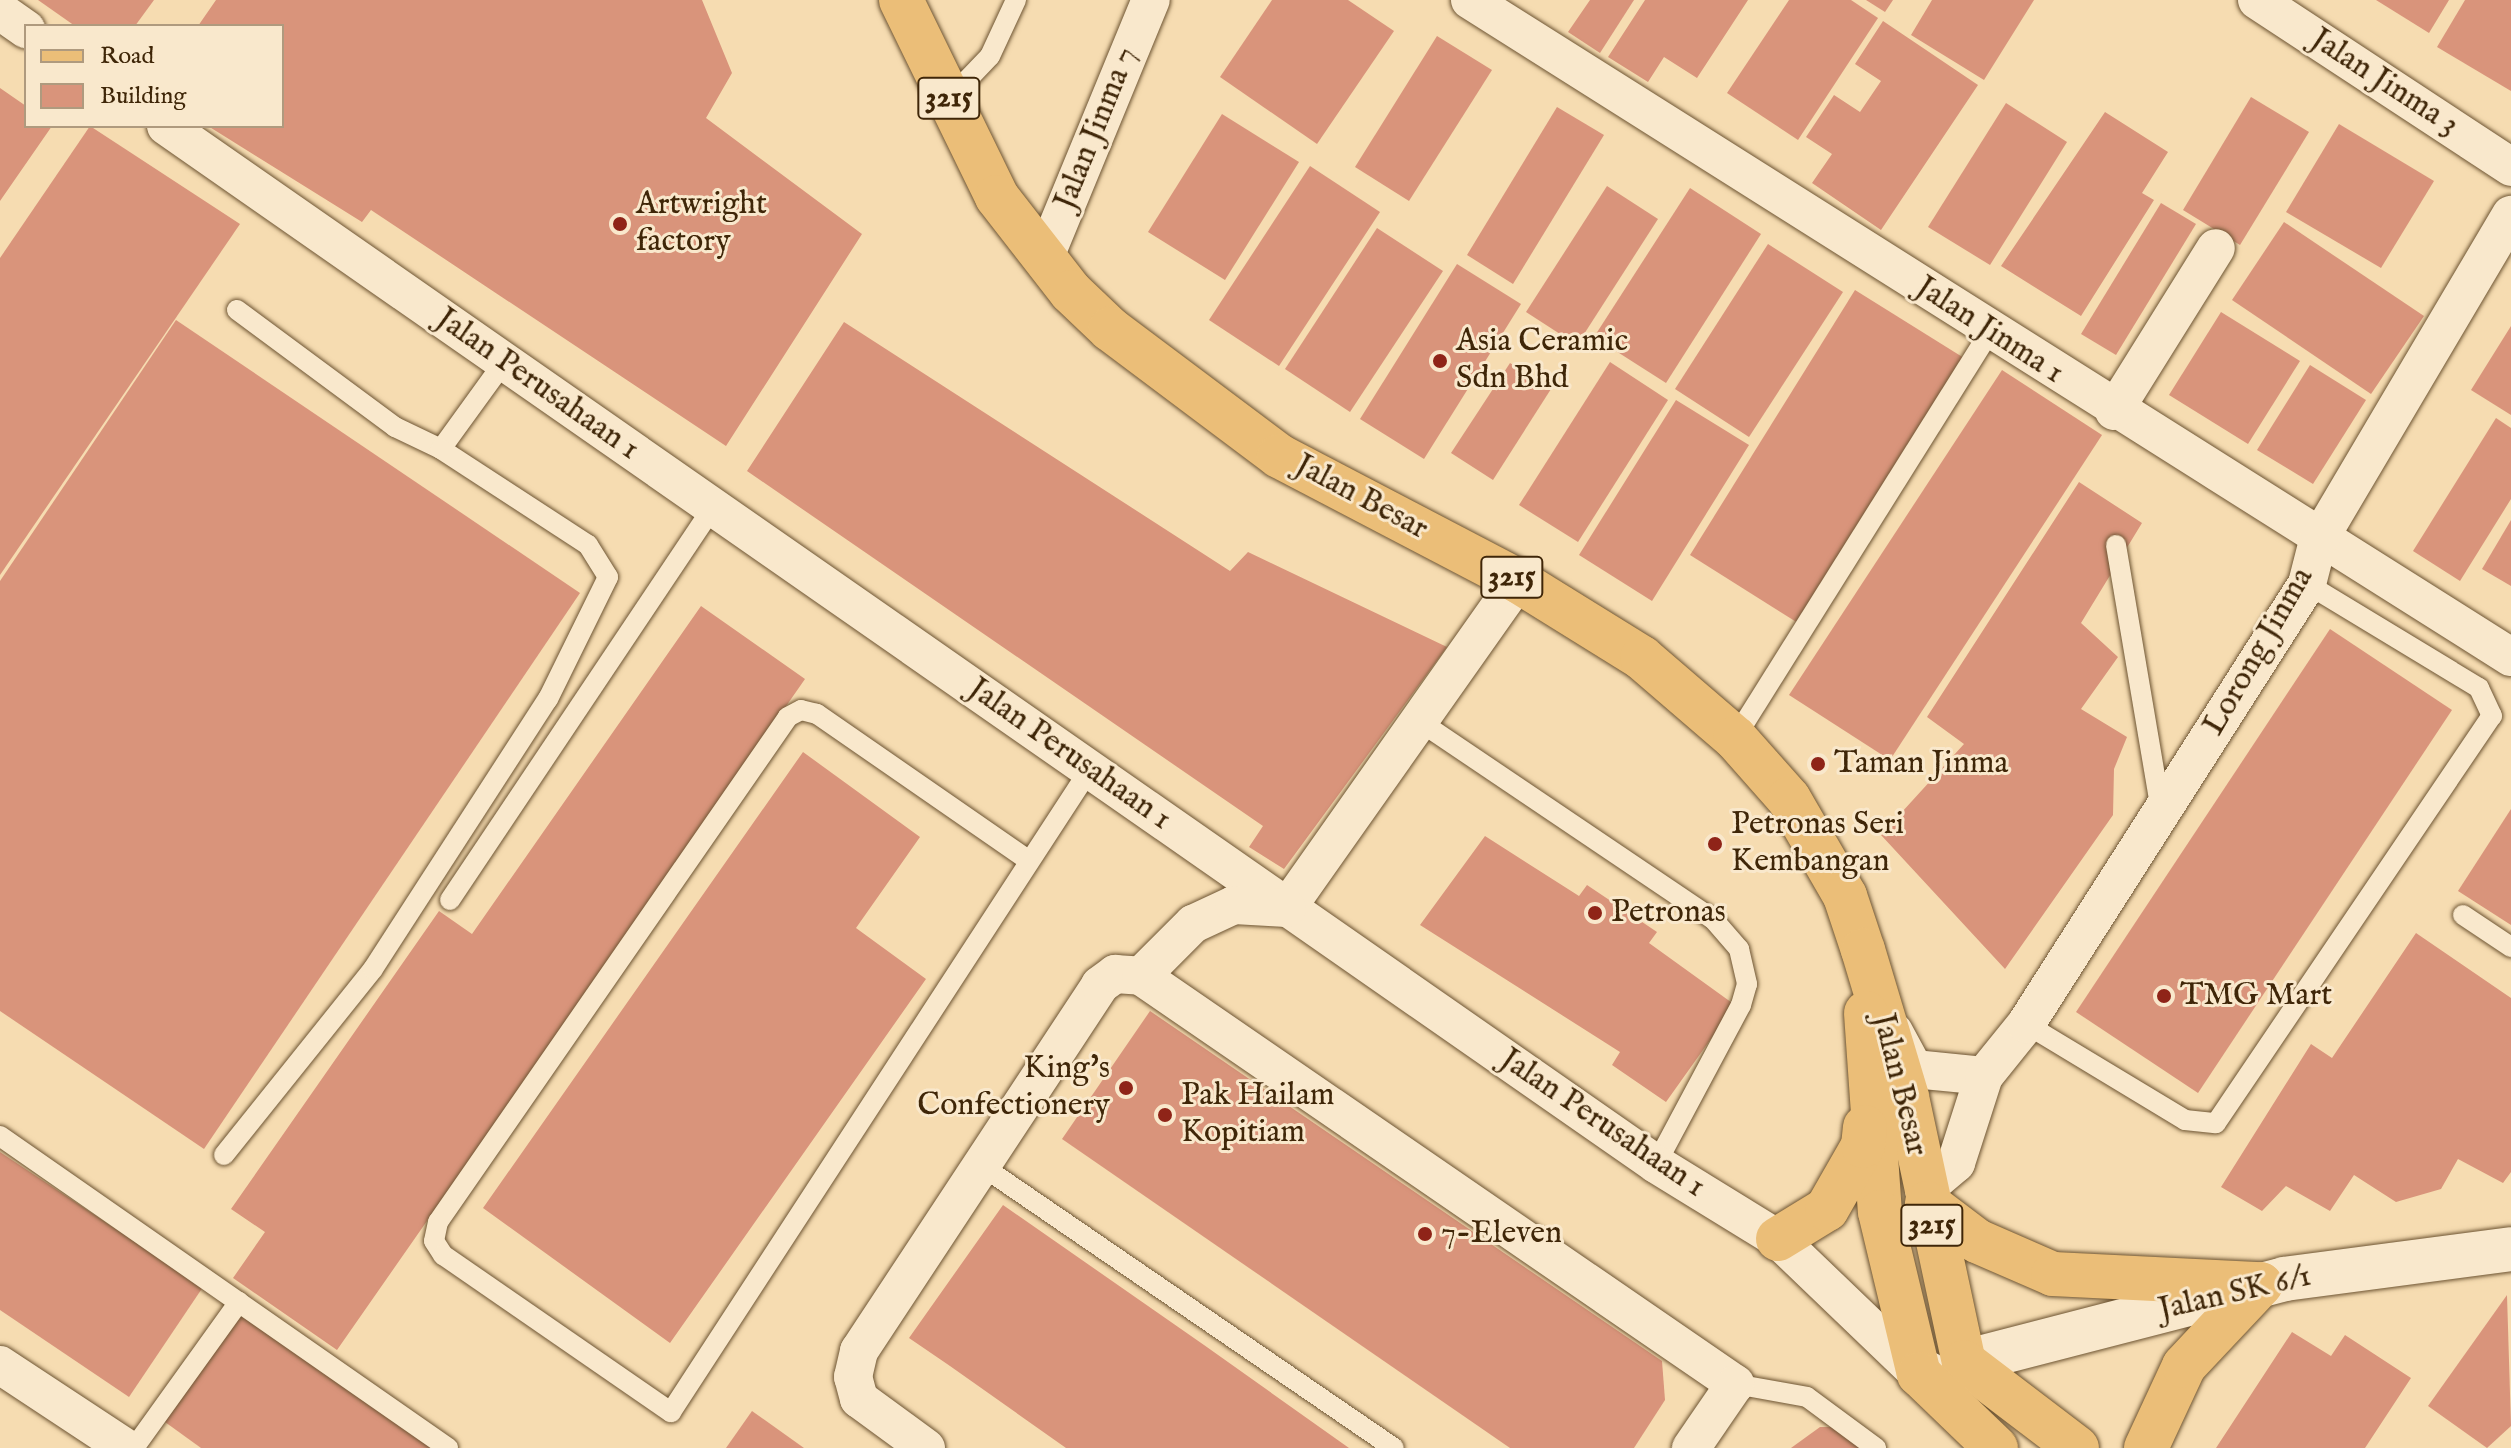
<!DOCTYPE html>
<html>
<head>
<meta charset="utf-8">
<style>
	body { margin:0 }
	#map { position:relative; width:2511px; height:1448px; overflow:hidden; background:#f6dcb1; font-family:"IM FELL English",serif }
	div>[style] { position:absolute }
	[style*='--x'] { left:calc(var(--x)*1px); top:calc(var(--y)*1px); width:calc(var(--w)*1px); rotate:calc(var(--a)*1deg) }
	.building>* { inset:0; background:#d9947b }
	.roads { filter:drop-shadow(0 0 2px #6d5432) drop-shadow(0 0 2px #6d5432) }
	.service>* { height:20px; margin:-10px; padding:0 10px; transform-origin:10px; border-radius:10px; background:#f9e8cc }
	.minor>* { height:38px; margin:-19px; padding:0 19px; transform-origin:19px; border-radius:19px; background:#f9e8cc }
	.tertiary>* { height:44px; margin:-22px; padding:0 22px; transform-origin:22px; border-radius:22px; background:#f9e8cc }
	.primary>* { height:44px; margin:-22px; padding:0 22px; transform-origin:22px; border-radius:22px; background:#ebbe78 }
	.dots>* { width:22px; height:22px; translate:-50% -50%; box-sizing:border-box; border:4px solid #f9e8cc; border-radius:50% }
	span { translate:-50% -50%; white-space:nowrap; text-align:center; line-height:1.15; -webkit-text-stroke:6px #f9e8cc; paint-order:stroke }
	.shield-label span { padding:2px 6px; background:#f9e8cc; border:2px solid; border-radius:6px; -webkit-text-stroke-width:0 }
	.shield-label { font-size:30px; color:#3f2608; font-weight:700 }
	.street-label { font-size:32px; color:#3f2608 }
	.poi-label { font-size:32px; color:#3f2608 }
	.left { translate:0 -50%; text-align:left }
	.right { translate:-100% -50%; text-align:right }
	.legend { position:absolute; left:24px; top:24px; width:260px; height:104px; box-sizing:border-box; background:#f9e8cc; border:2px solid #af9a7e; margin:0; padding:10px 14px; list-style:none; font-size:24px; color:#3f2608 }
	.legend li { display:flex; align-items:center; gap:16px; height:40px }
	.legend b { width:40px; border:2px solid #af9a7e }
</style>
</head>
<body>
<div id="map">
	<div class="building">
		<div style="clip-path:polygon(38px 0,154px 0,135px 26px,75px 26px)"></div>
		<div style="clip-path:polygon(216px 0,702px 0,732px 73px,706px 118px,862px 234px,726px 446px,371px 210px,362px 222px,208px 126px,282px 126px,282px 26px,198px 26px)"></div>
		<div style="clip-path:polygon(1272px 0,1348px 0,1394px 31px,1317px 144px,1220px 77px)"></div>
		<div style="clip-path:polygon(1590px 0,1634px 0,1600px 53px,1568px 32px)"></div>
		<div style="clip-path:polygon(1645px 0,1748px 0,1697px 78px,1664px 57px,1648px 82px,1608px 57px)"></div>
		<div style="clip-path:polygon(1789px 0,1851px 0,1878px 18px,1798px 140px,1727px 93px)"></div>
		<div style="clip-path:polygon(1866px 0,1893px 0,1885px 12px)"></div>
		<div style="clip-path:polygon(1932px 0,2034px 0,1984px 80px,1911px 35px)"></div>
		<div style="clip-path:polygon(2376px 0,2449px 0,2429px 33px)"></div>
		<div style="clip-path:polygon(2465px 0,2511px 0,2511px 91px,2437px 47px)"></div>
		<div style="clip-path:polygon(1883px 21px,1978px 85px,1881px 230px,1812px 183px,1832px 154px,1806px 137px,1834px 95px,1860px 112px,1881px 81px,1855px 64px)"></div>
		<div style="clip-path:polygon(1437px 36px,1492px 70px,1409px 201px,1355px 167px)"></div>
		<div style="clip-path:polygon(0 88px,26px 106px,26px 126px,52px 126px,0 201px)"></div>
		<div style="clip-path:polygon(2251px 97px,2309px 132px,2240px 245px,2183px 210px)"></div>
		<div style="clip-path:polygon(2006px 103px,2067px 142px,1990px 265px,1928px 227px)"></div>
		<div style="clip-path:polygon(1557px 107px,1604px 135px,1513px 284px,1467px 255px)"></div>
		<div style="clip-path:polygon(2105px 112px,2168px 152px,2142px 193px,2154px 200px,2081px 316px,2001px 266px)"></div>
		<div style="clip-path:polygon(1222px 114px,1299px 162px,1225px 280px,1148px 232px)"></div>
		<div style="clip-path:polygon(2339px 124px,2434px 181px,2381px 268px,2286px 212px)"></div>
		<div style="clip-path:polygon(90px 126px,240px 224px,0 575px,0 258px)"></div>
		<div style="clip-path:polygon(1310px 166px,1380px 212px,1279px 366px,1209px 320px)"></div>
		<div style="clip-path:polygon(1607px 186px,1658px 219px,1577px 345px,1526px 312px)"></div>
		<div style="clip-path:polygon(1690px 188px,1761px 234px,1666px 383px,1594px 337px)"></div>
		<div style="clip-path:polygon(2161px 203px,2196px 224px,2116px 355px,2081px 334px)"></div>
		<div style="clip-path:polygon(2284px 222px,2424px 316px,2371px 394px,2232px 300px)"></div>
		<div style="clip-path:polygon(1377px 228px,1443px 271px,1350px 412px,1285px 369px)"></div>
		<div style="clip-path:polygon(1768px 244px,1843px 292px,1749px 437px,1675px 389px)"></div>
		<div style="clip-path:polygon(1457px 264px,1521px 304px,1424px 459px,1360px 419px)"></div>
		<div style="clip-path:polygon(1855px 290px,1964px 358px,1798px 623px,1690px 555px)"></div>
		<div style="clip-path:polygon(2221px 312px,2300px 361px,2248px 444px,2169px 395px)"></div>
		<div style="clip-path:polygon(176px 320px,580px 593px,204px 1149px,0 1011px,0 581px)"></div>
		<div style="clip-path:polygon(844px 322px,1230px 571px,1248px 552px,1447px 647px,1284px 869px,1249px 847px,1263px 826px,747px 471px)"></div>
		<div style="clip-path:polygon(2511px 326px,2511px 415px,2471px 390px)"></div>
		<div style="clip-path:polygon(1610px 362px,1668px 400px,1578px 542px,1519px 505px)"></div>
		<div style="clip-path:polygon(1510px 363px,1551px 389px,1493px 480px,1451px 453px)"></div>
		<div style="clip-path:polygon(2310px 365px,2366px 400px,2313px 484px,2257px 450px)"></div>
		<div style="clip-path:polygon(2002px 370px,2102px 435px,1890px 760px,1789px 695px)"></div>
		<div style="clip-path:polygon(1676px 400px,1749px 445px,1652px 601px,1579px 555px)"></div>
		<div style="clip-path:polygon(2496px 418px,2511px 428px,2511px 499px,2460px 581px,2413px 551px)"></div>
		<div style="clip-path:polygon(2079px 482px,2142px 523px,2081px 623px,2118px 657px,2081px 709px,2127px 737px,2114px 769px,2113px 815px,2005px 969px,1881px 835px,1964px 744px,1927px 717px)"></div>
		<div style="clip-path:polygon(2511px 520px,2511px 586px,2482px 569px)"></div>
		<div style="clip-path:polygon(701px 606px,805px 679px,337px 1350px,233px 1278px,265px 1232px,231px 1209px,439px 911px,472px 934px)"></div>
		<div style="clip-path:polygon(2330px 629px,2452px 710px,2198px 1093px,2076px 1012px)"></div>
		<div style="clip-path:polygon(803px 752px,920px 837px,856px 928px,926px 979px,670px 1343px,483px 1208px)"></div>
		<div style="clip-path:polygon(2511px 809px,2511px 925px,2458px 891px)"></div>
		<div style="clip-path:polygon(1485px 836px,1579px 896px,1587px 885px,1657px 932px,1649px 943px,1735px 1005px,1666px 1102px,1612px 1065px,1620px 1052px,1420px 925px)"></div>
		<div style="clip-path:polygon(2416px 933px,2511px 998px,2511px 1172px,2503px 1183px,2458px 1159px,2441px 1189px,2396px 1202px,2354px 1175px,2330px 1211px,2286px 1186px,2262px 1211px,2221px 1187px,2311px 1044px,2332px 1058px)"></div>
		<div style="clip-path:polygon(1150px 1011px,1662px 1361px,1665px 1400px,1634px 1448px,1510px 1448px,1062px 1139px)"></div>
		<div style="clip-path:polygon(0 1152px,203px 1287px,129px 1397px,0 1310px)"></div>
		<div style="clip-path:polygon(1003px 1205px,1204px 1345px,1349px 1448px,1066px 1448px,950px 1366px,909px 1338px)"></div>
		<div style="clip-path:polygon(2507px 1295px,2511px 1426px,2487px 1448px,2428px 1406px)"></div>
		<div style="clip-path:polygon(241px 1313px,436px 1448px,201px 1448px,165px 1422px)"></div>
		<div style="clip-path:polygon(2292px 1332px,2331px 1356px,2345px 1335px,2411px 1378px,2365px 1448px,2216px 1448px)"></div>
		<div style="clip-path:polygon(752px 1411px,804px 1448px,726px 1448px)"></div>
		<div style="clip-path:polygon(1820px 1427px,1838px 1427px,1860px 1448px,1791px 1448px)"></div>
	</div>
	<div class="roads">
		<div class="service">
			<div style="--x:949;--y:99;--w:59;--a:-46.4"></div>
			<div style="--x:990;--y:56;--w:62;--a:-65.1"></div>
			<div style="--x:237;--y:310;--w:197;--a:36.5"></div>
			<div style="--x:395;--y:427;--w:51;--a:25.6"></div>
			<div style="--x:441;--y:449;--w:107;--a:-54.1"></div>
			<div style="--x:2116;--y:545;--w:269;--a:80.4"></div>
			<div style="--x:1419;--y:721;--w:354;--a:34"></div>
			<div style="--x:1713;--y:919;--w:40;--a:49"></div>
			<div style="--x:1739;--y:949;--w:36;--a:77"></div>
			<div style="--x:1747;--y:984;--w:22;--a:106"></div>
			<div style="--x:1741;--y:1005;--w:180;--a:118.1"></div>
			<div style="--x:1735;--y:738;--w:479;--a:-57.9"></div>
			<div style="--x:1028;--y:860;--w:257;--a:-145.3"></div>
			<div style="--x:817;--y:714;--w:16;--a:-166"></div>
			<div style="--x:801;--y:710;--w:15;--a:152"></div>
			<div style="--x:788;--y:717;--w:614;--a:124.72"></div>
			<div style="--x:438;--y:1222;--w:19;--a:102"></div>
			<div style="--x:434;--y:1241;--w:17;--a:57"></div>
			<div style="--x:443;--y:1255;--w:277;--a:34.6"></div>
			<div style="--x:671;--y:1412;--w:767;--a:-56.91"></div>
			<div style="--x:450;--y:900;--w:471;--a:-56.2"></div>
			<div style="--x:2463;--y:915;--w:58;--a:33.7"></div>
			<div style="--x:2026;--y:1024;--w:186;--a:31.1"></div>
			<div style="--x:2185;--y:1120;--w:31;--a:6"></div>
			<div style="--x:2216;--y:1123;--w:492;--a:-55.9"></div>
			<div style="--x:2492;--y:716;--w:31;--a:-115"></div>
			<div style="--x:2479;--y:688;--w:201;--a:-148.8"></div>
			<div style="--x:0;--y:1136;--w:546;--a:34.85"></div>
			<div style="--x:224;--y:1155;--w:238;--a:-51.3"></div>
			<div style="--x:373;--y:969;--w:322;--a:-57.1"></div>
			<div style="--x:548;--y:699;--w:136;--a:-63.8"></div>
			<div style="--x:608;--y:577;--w:38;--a:-122"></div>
			<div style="--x:588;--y:545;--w:176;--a:-146.9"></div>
			<div style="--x:982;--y:1166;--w:499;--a:34.4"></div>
			<div style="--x:1735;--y:1384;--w:73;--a:10.2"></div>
			<div style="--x:1807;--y:1397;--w:86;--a:36.5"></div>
			<div style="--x:134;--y:1448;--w:180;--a:-54.3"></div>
		</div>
		<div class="minor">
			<div style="--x:1470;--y:0;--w:1231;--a:32.26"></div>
			<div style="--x:2257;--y:0;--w:304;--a:33.3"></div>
			<div style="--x:0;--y:11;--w:32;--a:35"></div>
			<div style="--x:166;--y:126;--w:1816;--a:34.86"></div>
			<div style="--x:1656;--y:1164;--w:143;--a:31.6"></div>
			<div style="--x:1778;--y:1239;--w:195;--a:43.8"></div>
			<div style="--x:1919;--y:1374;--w:11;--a:-15"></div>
			<div style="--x:1044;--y:259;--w:280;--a:-67.6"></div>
			<div style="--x:2114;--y:411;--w:192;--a:-58"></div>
			<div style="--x:1287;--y:908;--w:400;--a:-54.8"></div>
			<div style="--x:1141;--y:976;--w:721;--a:34.48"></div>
			<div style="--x:1735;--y:1384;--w:78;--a:124.5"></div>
			<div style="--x:1894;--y:1032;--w:42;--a:61.6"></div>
			<div style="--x:1914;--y:1069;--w:70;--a:5.7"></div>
			<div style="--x:1924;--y:1190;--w:42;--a:-40.2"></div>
			<div style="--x:1956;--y:1163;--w:91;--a:-72.2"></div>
			<div style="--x:1984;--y:1076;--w:67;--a:-51.1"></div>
			<div style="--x:2026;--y:1024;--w:522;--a:-57.44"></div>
			<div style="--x:2307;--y:584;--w:44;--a:-75.7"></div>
			<div style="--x:2318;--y:541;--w:379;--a:-59.4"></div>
			<div style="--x:0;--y:1365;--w:151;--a:33.4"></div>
			<div style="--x:926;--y:1448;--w:83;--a:-143.8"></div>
			<div style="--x:859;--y:1399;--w:23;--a:-105"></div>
			<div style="--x:853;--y:1377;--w:27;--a:-77"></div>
			<div style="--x:859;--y:1351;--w:438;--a:-56.6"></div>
			<div style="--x:1100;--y:985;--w:19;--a:-36"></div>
			<div style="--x:1115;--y:974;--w:26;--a:4"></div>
			<div style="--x:1141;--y:976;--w:74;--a:-45"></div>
			<div style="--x:1193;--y:924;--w:45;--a:-24.9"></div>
			<div style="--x:1234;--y:905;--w:53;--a:3.2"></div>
		</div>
		<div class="tertiary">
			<div style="--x:1964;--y:1362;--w:331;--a:-14.5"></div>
			<div style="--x:2284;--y:1279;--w:229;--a:-7.5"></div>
		</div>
		<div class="primary">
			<div style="--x:901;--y:0;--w:219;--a:64"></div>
			<div style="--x:997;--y:197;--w:120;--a:52.1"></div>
			<div style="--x:1071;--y:292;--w:54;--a:43.5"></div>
			<div style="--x:1110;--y:329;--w:211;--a:36.9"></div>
			<div style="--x:1279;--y:456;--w:270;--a:27.6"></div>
			<div style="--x:1518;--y:581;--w:146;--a:31.8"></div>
			<div style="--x:1642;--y:658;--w:123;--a:40.7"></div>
			<div style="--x:1735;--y:738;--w:81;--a:48.5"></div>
			<div style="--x:1789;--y:799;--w:112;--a:60"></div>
			<div style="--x:1845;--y:896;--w:57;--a:71.6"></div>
			<div style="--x:1863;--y:950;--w:153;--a:73.3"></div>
			<div style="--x:1907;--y:1097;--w:271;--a:77.9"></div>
			<div style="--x:1964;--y:1362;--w:142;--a:37.3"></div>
			<div style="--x:1866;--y:1013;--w:199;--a:86"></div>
			<div style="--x:1880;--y:1212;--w:167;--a:76.5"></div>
			<div style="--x:1919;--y:1374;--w:107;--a:43.9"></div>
			<div style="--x:1927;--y:1203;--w:63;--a:37.2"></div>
			<div style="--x:1977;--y:1241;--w:83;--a:23.5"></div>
			<div style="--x:2053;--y:1274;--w:208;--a:2.8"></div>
			<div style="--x:1778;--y:1239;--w:57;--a:-31.5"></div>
			<div style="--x:1827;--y:1209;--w:73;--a:-60.3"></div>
			<div style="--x:1863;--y:1146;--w:19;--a:-84"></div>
			<div style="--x:2146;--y:1448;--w:90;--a:-65.1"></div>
			<div style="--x:2184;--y:1366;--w:112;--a:-46.8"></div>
		</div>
	</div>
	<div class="dots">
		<div style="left:620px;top:224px;background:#8f2418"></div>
		<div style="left:1440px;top:361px;background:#8f2418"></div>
		<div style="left:1818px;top:764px;background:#8f2418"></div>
		<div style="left:1715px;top:844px;background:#8f2418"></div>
		<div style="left:1595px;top:913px;background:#8f2418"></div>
		<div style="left:2164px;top:996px;background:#8f2418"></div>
		<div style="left:1126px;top:1088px;background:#8f2418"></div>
		<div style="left:1165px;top:1115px;background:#8f2418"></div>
		<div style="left:1425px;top:1234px;background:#8f2418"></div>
	</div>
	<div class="shield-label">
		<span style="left:949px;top:98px">3215</span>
		<span style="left:1512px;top:577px">3215</span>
		<span style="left:1932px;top:1225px">3215</span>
	</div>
	<div class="street-label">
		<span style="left:2384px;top:83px;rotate:33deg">Jalan Jinma 3</span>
		<span style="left:1097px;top:129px;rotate:-68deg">Jalan Jinma 7</span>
		<span style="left:1989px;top:331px;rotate:33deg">Jalan Jinma 1</span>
		<span style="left:537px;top:385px;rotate:35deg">Jalan Perusahaan 1</span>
		<span style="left:1361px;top:498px;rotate:28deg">Jalan Besar</span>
		<span style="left:2259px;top:652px;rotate:-60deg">Lorong Jinma</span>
		<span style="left:1069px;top:755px;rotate:35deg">Jalan Perusahaan 1</span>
		<span style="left:1899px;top:1085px;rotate:76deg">Jalan Besar</span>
		<span style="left:1602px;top:1124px;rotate:34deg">Jalan Perusahaan 1</span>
		<span style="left:2235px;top:1294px;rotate:-13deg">Jalan SK 6/1</span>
	</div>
	<div class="poi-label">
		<span class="left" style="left:636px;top:224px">Artwright<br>factory</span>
		<span class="left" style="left:1456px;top:361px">Asia Ceramic<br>Sdn Bhd</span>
		<span class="left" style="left:1834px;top:764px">Taman Jinma</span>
		<span class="left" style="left:1731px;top:844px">Petronas Seri<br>Kembangan</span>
		<span class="left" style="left:1611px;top:913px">Petronas</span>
		<span class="left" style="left:2180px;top:996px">TMG Mart</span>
		<span class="right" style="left:1110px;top:1088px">King's<br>Confectionery</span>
		<span class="left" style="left:1181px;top:1115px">Pak Hailam<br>Kopitiam</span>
		<span class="left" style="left:1441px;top:1234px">7-Eleven</span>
	</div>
	<ul class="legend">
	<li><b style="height:10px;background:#ebbe78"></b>Road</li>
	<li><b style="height:22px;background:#d9947b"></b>Building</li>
	</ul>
</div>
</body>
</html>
